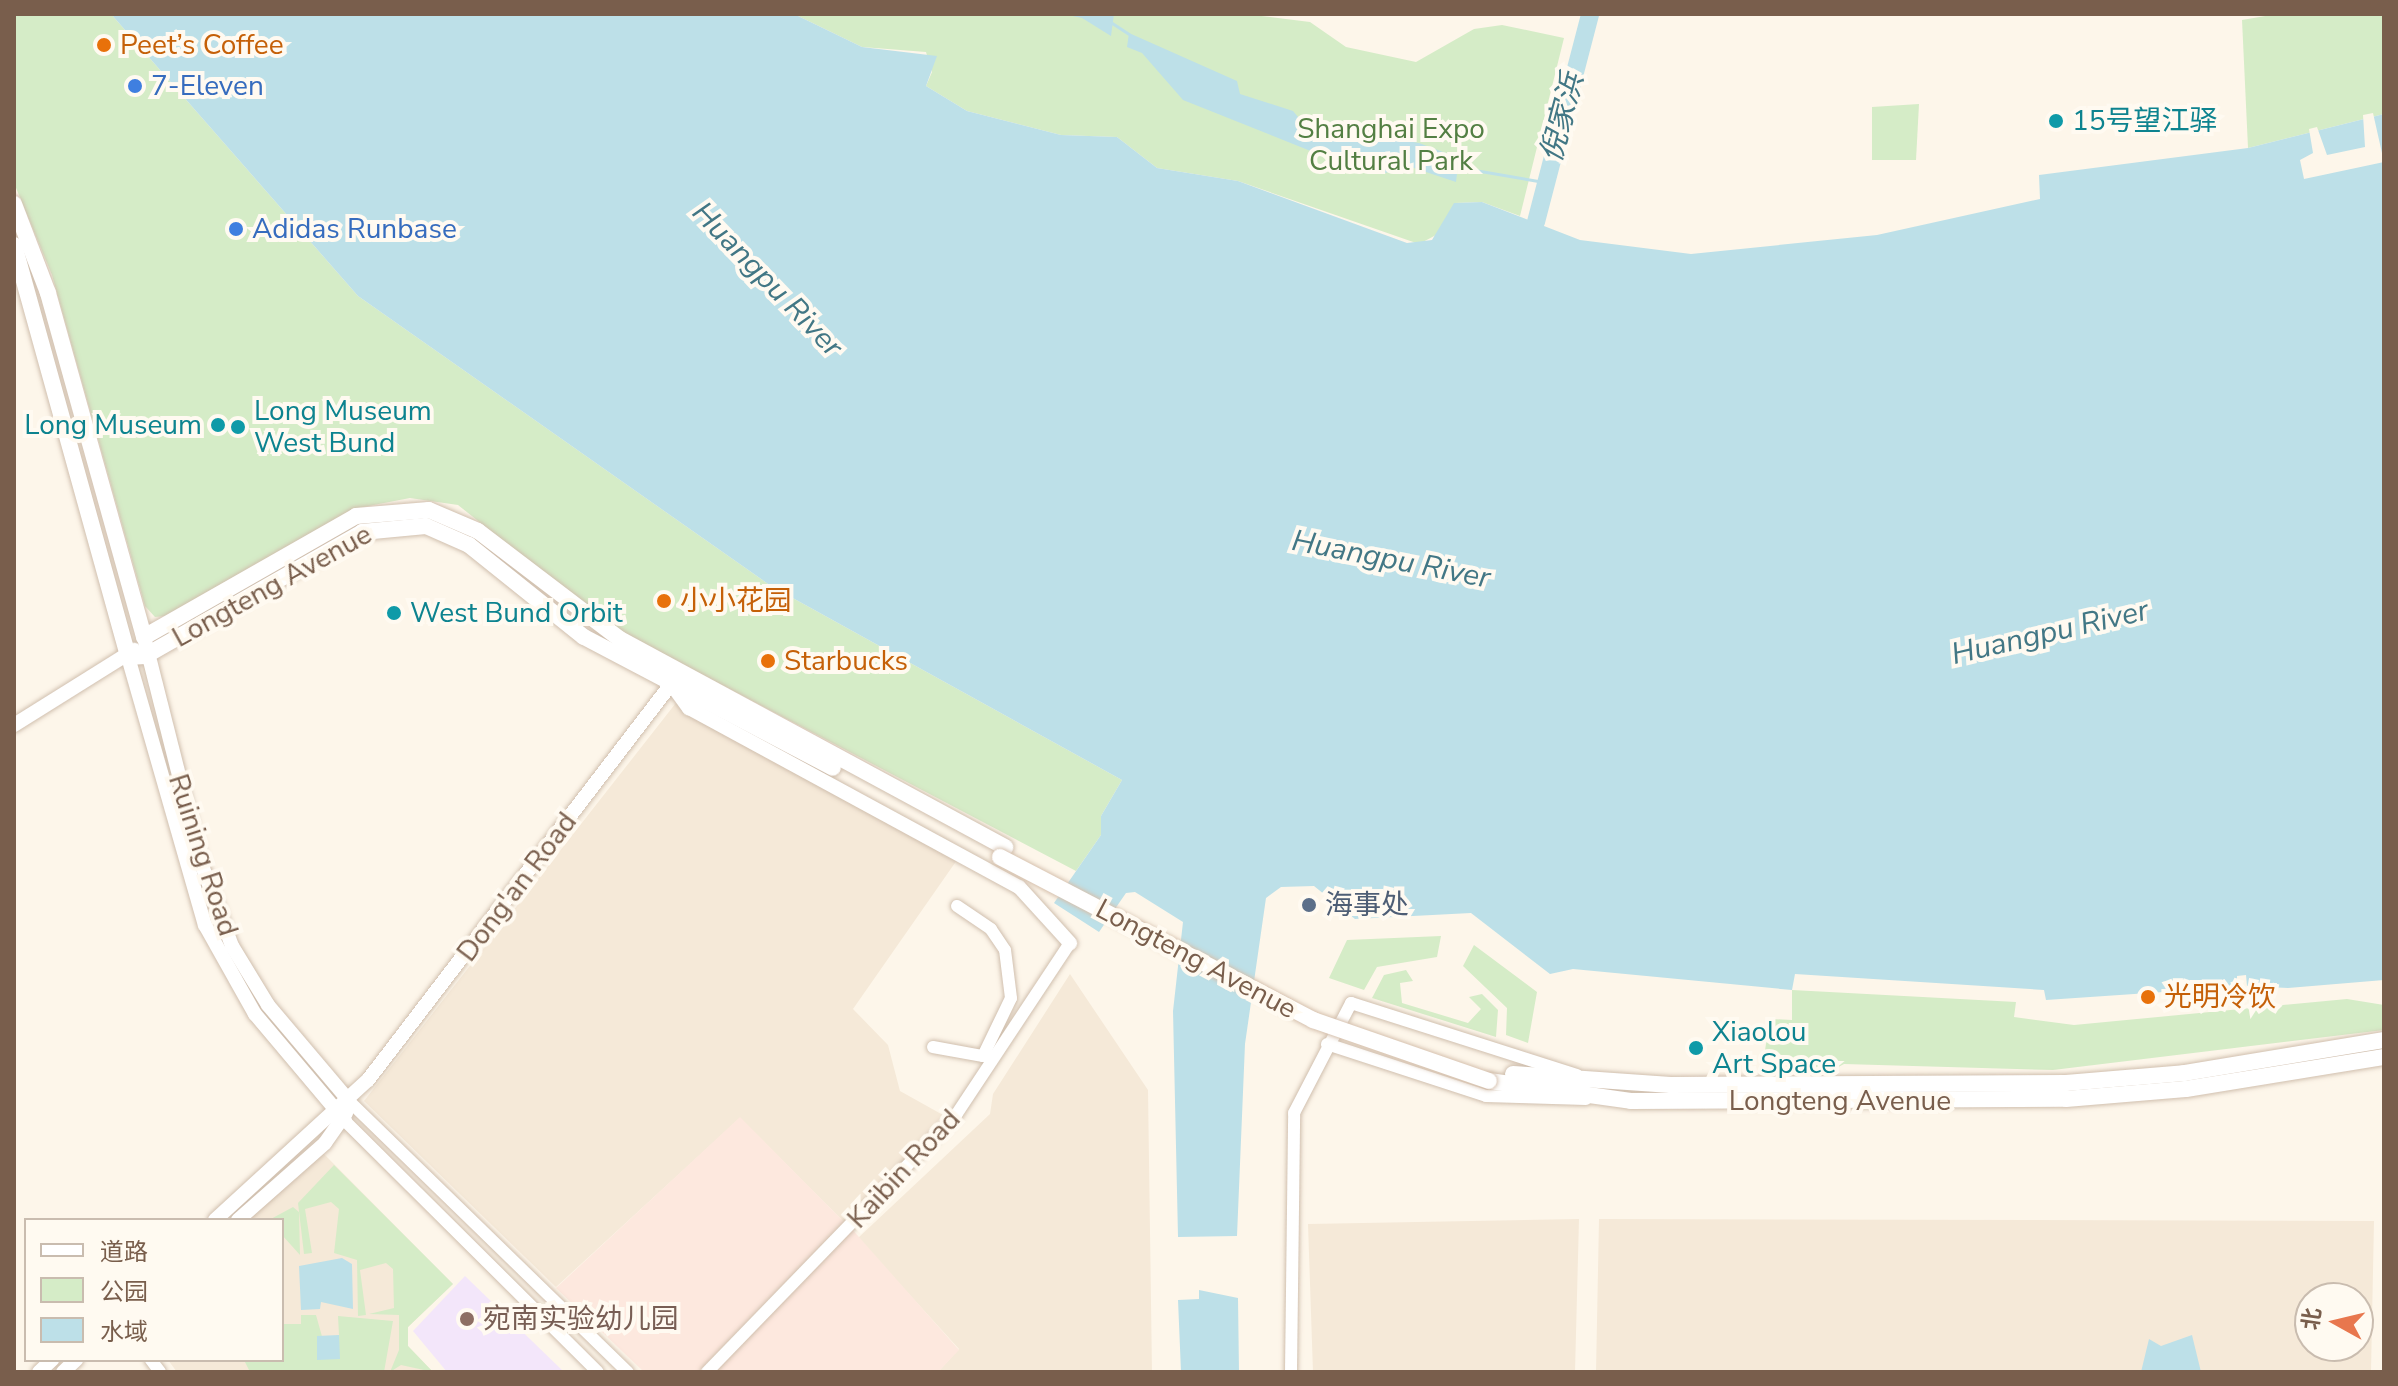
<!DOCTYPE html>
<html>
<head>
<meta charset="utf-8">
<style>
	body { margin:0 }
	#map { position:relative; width:2398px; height:1386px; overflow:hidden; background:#fdf6ea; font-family:"Nunito Sans","Noto Sans SC",sans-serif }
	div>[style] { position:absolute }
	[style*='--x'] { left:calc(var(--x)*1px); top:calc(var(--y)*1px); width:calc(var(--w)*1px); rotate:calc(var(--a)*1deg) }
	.residential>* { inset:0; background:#f5e9d8 }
	.commercial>* { inset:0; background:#fde8de }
	.education>* { inset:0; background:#f3e6fa }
	.green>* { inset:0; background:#d5ecc7 }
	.water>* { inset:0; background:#bde0e8 }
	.pier>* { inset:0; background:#fdf6ea }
	.stream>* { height:3px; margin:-1.5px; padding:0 1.5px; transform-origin:1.5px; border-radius:1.5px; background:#bde0e8 }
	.river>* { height:18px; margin:-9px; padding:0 9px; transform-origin:9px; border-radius:9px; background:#bde0e8 }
	.roads { filter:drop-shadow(0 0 2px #d0bfae) drop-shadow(0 0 2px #d0bfae) }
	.minor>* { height:12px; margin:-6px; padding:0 6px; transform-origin:6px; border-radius:6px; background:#fff }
	.tertiary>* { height:14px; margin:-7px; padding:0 7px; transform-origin:7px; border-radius:7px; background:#fff }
	.secondary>* { height:16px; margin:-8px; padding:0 8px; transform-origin:8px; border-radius:8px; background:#fff }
	.bridges { filter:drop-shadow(0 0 2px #d6c1ae) drop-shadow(0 0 2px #d6c1ae) }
	.secondary-bridge>* { height:16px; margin:-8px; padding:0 8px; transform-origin:8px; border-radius:8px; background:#fff }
	.dots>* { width:22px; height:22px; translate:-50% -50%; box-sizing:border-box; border:4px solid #fffaf1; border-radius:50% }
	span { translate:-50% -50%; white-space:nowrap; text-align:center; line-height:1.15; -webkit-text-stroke:8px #fffaf1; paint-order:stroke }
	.food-label { font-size:28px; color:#c56008 }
	.left { translate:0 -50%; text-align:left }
	.shop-label { font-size:28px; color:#366cbe }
	.culture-label { font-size:28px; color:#0d838f }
	.right { translate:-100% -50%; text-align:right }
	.park-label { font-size:28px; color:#537f43 }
	.street-label { font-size:28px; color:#795e4c }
	.service-label { font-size:28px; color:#4e5e75 }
	.education-label { font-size:28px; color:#785e54 }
	.water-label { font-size:30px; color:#427785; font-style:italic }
	.frame { position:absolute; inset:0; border:16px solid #795e4c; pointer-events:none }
	.legend { position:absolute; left:24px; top:1218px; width:260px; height:144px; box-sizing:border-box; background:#fffaf1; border:2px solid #c9bcaf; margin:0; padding:10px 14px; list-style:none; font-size:24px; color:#795e4c }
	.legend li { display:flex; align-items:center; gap:16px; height:40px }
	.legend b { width:40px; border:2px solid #c9bcaf }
	.north { position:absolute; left:2294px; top:1282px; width:80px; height:80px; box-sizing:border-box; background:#fffaf1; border:2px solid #c9bcaf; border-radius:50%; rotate:278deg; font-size:22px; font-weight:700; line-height:32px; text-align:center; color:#795e4c }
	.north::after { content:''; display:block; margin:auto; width:28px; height:36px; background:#e8774e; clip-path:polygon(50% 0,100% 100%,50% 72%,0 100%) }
</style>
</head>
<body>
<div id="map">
	<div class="residential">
		<div style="clip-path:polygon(679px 699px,957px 860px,853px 1009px,888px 1045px,900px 1091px,943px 1115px,848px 1226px,740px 1118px,556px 1287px,364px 1101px)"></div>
		<div style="clip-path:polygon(1070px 974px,1148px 1090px,1152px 1372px,938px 1372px,959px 1349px,858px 1238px,990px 1114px,993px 1094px)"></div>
		<div style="clip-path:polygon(322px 1152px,453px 1284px,408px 1327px,408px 1346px,433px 1372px,177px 1372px,168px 1360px,282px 1360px,282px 1220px,246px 1220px)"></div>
		<div style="clip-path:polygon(1579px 1219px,1575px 1372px,1313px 1372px,1308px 1224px)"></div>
		<div style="clip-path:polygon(evenodd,1599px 1219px,2374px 1221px,2371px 1372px,1596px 1372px,1599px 1219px,2310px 1298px,2358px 1298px,2358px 1346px,2310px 1346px,2310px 1298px)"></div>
	</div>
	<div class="commercial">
		<div style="clip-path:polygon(740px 1117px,844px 1222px,698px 1372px,644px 1372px,556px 1288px)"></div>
		<div style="clip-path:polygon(851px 1228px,959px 1350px,938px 1372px,714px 1372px)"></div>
	</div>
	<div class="education">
		<div style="clip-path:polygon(465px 1276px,496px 1306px,564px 1372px,447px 1372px,413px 1331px)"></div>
	</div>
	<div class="green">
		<div style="clip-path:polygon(14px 14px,111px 14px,358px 296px,771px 586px,1122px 780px,1101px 816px,1101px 835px,1076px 871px,612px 627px,458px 505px,410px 498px,353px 509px,175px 615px,155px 617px,145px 606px,52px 275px,14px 183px)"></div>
		<div style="clip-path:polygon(794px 14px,1245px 14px,1310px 22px,1346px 47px,1416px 62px,1474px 29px,1502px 25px,1564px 38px,1520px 216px,1482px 202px,1455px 203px,1438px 234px,1419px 244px,1238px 181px,1157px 168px,1117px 137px,1061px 135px,967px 111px,926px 86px,932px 72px,926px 52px,862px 47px)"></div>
		<div style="clip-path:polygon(2277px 14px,2384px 14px,2384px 114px,2248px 148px,2242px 20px)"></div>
		<div style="clip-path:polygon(1919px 104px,1916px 160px,1872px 160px,1872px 107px)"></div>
		<div style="clip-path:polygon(1441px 936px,1437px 957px,1377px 967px,1364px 990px,1329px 978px,1347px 940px)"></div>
		<div style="clip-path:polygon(1474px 945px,1537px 992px,1528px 1043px,1506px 1035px,1507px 1008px,1463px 966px)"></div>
		<div style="clip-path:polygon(1406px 970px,1413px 981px,1400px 983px,1402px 1003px,1468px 1023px,1481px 1009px,1469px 997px,1482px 994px,1498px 1010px,1496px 1037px,1372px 998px,1384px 975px)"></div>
		<div style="clip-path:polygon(1792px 990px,2016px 1002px,2014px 1017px,2074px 1025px,2347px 999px,2384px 1005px,2384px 1030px,2053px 1070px,1844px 1064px,1831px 1071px,1762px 1069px,1770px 1019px,1792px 1020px)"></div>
		<div style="clip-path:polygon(334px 1165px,453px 1284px,408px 1327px,408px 1346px,433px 1372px,401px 1365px,390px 1372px,399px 1350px,399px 1315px,369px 1314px,394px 1308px,393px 1269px,386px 1263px,360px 1270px,366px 1315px,358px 1316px,357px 1260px,334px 1253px,339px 1209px,331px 1202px,305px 1209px,312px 1253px,304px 1254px,298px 1203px)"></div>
		<div style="clip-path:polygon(293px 1207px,299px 1212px,300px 1255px,282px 1235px,282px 1220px,269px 1220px)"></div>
		<div style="clip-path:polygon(301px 1315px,316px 1315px,323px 1340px,339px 1335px,338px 1316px,393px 1321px,384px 1372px,250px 1372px,244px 1360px,282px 1360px,282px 1324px,301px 1324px)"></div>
	</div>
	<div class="water">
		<div style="clip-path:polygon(111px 14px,794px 14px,862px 47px,937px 56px,926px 86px,967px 111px,1061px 135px,1117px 137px,1157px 168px,1238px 181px,1407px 243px,1432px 240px,1454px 203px,1482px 202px,1580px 240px,1691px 254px,1877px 235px,2040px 199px,2039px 175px,2248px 148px,2384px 114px,2384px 980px,2288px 988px,2247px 986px,2246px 975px,2237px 976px,2237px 987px,2046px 1000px,2044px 990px,1795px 974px,1792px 990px,1573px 969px,1550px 974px,1471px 913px,1355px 919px,1314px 886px,1281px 887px,1266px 898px,1245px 1044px,1237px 1236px,1178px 1237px,1173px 1011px,1183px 922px,1135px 892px,1126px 893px,1099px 932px,1054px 903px,1101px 835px,1101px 816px,1122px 780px,771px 586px,358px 296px)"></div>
		<div style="clip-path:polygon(1063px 14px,1114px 14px,1111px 36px,1082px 18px)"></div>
		<div style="clip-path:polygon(1129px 33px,1237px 81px,1240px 94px,1293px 111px,1304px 124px,1419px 143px,1459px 158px,1456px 182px,1408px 166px,1382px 174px,1348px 166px,1183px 100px,1142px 53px,1127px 47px)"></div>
		<div style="clip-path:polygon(342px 1258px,352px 1264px,353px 1309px,321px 1302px,320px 1309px,301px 1310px,299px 1266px)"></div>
		<div style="clip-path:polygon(1199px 1290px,1238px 1298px,1239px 1372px,1181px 1372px,1178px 1300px,1199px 1299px)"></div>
		<div style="clip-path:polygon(339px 1335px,340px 1359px,317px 1360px,317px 1336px)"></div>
		<div style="clip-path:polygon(2192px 1335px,2201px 1372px,2141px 1372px,2149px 1339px,2161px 1346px)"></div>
	</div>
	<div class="pier">
		<div style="clip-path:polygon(2373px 113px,2384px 162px,2304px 179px,2300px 160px,2313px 153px,2309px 129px,2317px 127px,2327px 155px,2365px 147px,2363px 115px)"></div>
	</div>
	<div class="stream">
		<div style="--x:1112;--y:23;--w:20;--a:33"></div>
		<div style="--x:1457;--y:167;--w:88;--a:9.8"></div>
	</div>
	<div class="river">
		<div style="--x:1536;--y:222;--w:215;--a:-75.4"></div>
	</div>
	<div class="roads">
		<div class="minor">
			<div style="--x:1327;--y:1044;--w:167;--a:18.1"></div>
			<div style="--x:1486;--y:1096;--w:100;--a:1.7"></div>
			<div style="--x:933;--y:1047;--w:51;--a:10.2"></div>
			<div style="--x:983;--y:1056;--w:64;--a:-64.2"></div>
			<div style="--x:1011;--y:998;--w:48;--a:-97.1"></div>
			<div style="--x:1005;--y:950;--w:25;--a:-124"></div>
			<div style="--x:991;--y:929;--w:41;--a:-145.9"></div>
			<div style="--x:349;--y:1101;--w:389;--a:44.2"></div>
			<div style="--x:345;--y:1121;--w:356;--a:44.8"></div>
			<div style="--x:151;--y:1360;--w:15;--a:53"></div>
			<div style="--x:707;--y:1372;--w:358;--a:-45.9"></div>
			<div style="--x:956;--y:1115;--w:206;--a:-56.5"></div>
			<div style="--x:1291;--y:1372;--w:259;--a:-89.3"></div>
			<div style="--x:1294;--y:1113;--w:124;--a:-62.6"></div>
			<div style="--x:1351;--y:1003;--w:237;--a:17.7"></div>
		</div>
		<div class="tertiary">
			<div style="--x:144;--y:637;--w:233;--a:75.8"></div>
			<div style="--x:201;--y:863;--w:89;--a:69.5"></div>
			<div style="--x:232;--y:946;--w:69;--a:58.6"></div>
			<div style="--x:268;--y:1005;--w:126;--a:49.8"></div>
			<div style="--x:128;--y:657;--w:279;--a:74"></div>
			<div style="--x:205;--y:925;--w:102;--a:60.7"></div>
			<div style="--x:255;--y:1014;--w:140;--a:49.9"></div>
			<div style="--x:672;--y:685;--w:29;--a:54"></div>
			<div style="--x:689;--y:708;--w:375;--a:28.5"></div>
			<div style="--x:1019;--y:887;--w:76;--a:47.7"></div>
			<div style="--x:14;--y:725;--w:142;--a:-32"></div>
			<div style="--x:215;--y:1220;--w:207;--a:-42.5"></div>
			<div style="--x:368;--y:1080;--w:510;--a:-52.57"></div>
			<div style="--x:238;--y:1220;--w:116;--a:-41.5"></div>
			<div style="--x:325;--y:1143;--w:37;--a:-55"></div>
			<div style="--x:39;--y:1372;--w:18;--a:-43"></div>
			<div style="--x:63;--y:1372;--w:18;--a:-43"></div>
		</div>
		<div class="secondary">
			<div style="--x:14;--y:204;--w:95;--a:69.1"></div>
			<div style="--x:48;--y:293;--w:357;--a:74.4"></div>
			<div style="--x:144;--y:637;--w:244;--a:-29.7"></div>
			<div style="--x:356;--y:516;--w:73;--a:-4.7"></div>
			<div style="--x:429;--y:510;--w:53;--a:23.2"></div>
			<div style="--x:478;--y:531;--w:178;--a:37.3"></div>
			<div style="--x:620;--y:639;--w:438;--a:28.4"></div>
			<div style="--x:14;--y:245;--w:427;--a:74.5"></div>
			<div style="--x:128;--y:657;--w:17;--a:-3"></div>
			<div style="--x:145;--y:656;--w:250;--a:-29.7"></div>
			<div style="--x:362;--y:532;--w:64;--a:-5.4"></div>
			<div style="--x:426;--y:526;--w:47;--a:23.8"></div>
			<div style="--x:469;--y:545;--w:147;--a:38.7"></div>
			<div style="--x:584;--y:637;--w:281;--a:27.7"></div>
			<div style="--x:1513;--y:1074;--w:158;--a:4"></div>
			<div style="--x:1671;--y:1085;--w:395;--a:-0.3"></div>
			<div style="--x:2066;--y:1083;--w:118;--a:-4.8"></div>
			<div style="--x:2184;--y:1073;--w:203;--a:-9.4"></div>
			<div style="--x:1489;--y:1081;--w:143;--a:8"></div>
			<div style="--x:1631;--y:1101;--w:435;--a:-0.3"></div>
			<div style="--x:2066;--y:1099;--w:120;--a:-4.8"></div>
			<div style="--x:2186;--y:1089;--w:201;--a:-9.2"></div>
		</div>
	</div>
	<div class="bridges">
		<div class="secondary-bridge">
			<div style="--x:1000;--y:857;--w:353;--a:27.5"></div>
			<div style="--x:1313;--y:1020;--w:186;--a:19.1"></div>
		</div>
	</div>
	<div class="dots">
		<div style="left:104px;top:45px;background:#e8710a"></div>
		<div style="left:135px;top:86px;background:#3f7fe0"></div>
		<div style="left:2056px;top:121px;background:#0f9aa8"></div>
		<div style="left:236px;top:229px;background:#3f7fe0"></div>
		<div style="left:218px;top:425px;background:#0f9aa8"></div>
		<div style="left:238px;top:427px;background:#0f9aa8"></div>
		<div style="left:664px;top:601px;background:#e8710a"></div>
		<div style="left:394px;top:613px;background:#0f9aa8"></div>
		<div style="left:768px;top:661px;background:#e8710a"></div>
		<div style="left:1309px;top:905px;background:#5c6f8a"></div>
		<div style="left:2148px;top:997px;background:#e8710a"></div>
		<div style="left:1696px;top:1048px;background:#0f9aa8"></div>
		<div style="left:467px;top:1319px;background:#8d6e63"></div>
	</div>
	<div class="food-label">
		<span class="left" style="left:120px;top:45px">Peet’s Coffee</span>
		<span class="left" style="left:680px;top:601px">小小花园</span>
		<span class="left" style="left:784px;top:661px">Starbucks</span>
		<span class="left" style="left:2164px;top:997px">光明冷饮</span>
	</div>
	<div class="shop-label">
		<span class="left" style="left:151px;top:86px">7-Eleven</span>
		<span class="left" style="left:252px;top:229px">Adidas Runbase</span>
	</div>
	<div class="culture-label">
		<span class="left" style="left:2072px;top:121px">15号望江驿</span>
		<span class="left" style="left:254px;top:427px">Long Museum<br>West Bund</span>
		<span class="right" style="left:202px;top:425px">Long Museum</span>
		<span class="left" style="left:410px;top:613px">West Bund Orbit</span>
		<span class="left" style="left:1712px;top:1048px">Xiaolou<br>Art Space</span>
	</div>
	<div class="park-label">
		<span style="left:1391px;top:145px">Shanghai Expo<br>Cultural Park</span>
	</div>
	<div class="street-label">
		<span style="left:272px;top:586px;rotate:-29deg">Longteng Avenue</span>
		<span style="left:203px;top:855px;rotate:72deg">Ruining Road</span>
		<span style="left:517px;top:887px;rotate:-53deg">Dong'an Road</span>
		<span style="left:1196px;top:959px;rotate:28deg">Longteng Avenue</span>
		<span style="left:1840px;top:1101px">Longteng Avenue</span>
		<span style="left:904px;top:1169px;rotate:-47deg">Kaibin Road</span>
	</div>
	<div class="service-label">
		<span class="left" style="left:1325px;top:905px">海事处</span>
	</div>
	<div class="education-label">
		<span class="left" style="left:483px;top:1319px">宛南实验幼儿园</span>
	</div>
	<div class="water-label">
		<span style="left:1563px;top:118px;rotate:-75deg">倪家浜</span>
		<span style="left:767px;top:280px;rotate:46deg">Huangpu River</span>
		<span style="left:1391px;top:560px;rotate:11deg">Huangpu River</span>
		<span style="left:2050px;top:633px;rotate:-13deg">Huangpu River</span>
	</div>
	<div class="frame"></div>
	<ul class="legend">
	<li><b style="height:10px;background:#fff"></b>道路</li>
	<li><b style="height:22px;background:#d5ecc7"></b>公园</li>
	<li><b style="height:22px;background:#bde0e8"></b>水域</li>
	</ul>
	<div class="north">北</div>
</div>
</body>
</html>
